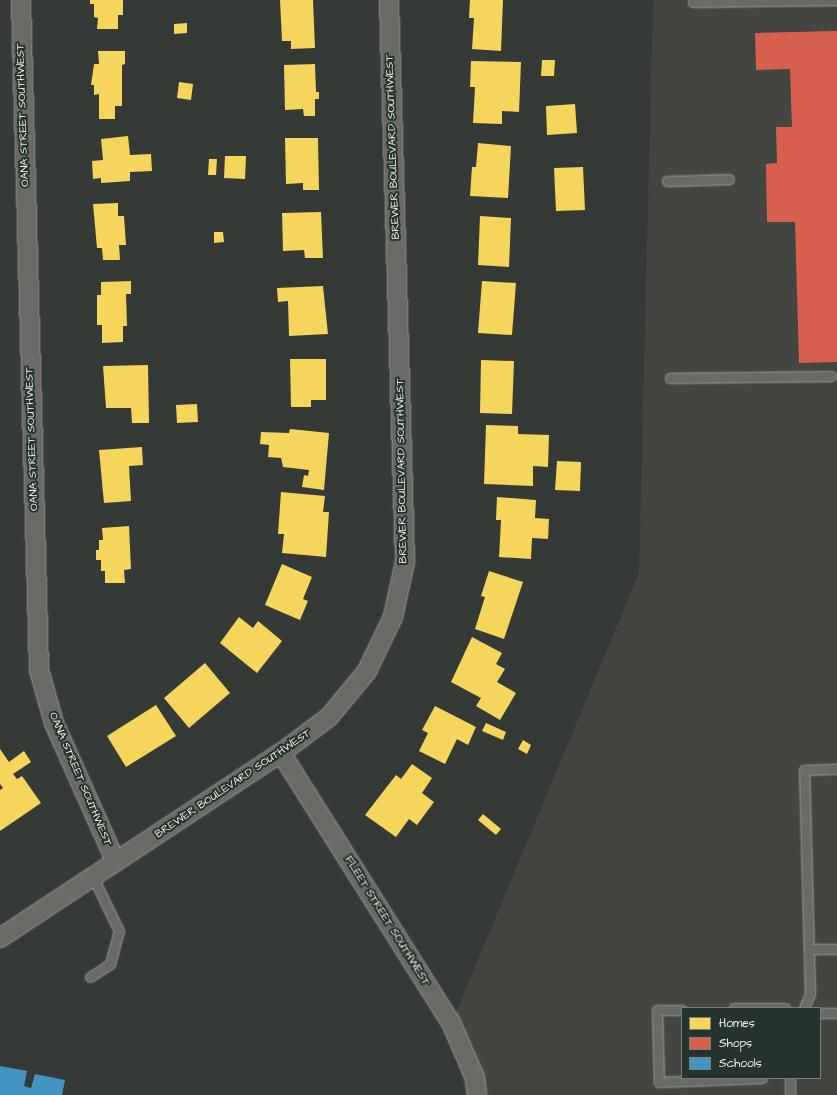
<!DOCTYPE html>
<html>
<head>
<meta charset="utf-8">
<style>
	body { margin:0 }
	#map { position:relative; width:837px; height:1095px; overflow:hidden; background:#363a37; font-family:"Architects Daughter",sans-serif }
	div>[style] { position:absolute }
	[style*='--x'] { left:calc(var(--x)*1px); top:calc(var(--y)*1px); width:calc(var(--w)*1px); rotate:calc(var(--a)*1deg) }
	.built>* { inset:0; background:#434540 }
	.homes>* { inset:0; background:#f6d55c }
	.shops>* { inset:0; background:#d6604d }
	.schools>* { inset:0; background:#4393c3 }
	.roads { filter:drop-shadow(0 0 1px #9c9e9b) drop-shadow(0 0 1px #9c9e9b) }
	.service>* { height:9px; margin:-4.5px; padding:0 4.5px; transform-origin:4.5px; border-radius:4.5px; background:#686b66 }
	.minor>* { height:18px; margin:-9px; padding:0 9px; transform-origin:9px; border-radius:9px; background:#686b66 }
	span { translate:-50% -50%; white-space:nowrap; text-align:center; line-height:1.15; -webkit-text-stroke:4px #26332d; paint-order:stroke }
	.street-label { font-size:11px; color:#f4f1e8 }
	.legend { position:absolute; left:681px; top:1007px; width:140px; height:72px; box-sizing:border-box; background:#26332d; border:1px solid #787f78; margin:0; padding:5px 7px; list-style:none; font-size:12px; color:#f4f1e8 }
	.legend li { display:flex; align-items:center; gap:8px; height:20px }
	.legend b { width:20px; border:1px solid #787f78 }
</style>
</head>
<body>
<div id="map">
	<div class="built">
		<div style="clip-path:polygon(evenodd,653px 0,837px 0,837px 1095px,466px 1095px,450px 1027px,639px 573px,653px 0,682px 1008px,820px 1008px,820px 1078px,682px 1078px,682px 1008px)"></div>
	</div>
	<div class="homes">
		<div style="clip-path:polygon(90px 0,123px 0,123px 15px,118px 15px,118px 29px,97px 29px,98px 18px,94px 17px,94px 4px,90px 4px)"></div>
		<div style="clip-path:polygon(280px 0,313px 0,315px 48px,291px 49px,291px 41px,282px 41px)"></div>
		<div style="clip-path:polygon(470px 0,503px 0,501px 51px,472px 49px,474px 18px,469px 18px)"></div>
		<div style="clip-path:polygon(187px 23px,187px 33px,174px 34px,174px 24px)"></div>
		<div style="clip-path:polygon(98px 51px,125px 51px,125px 64px,122px 65px,122px 106px,115px 106px,115px 119px,99px 119px,99px 94px,94px 95px,94px 85px,91px 85px,94px 64px,99px 64px)"></div>
		<div style="clip-path:polygon(542px 60px,555px 60px,554px 76px,541px 76px)"></div>
		<div style="clip-path:polygon(471px 61px,521px 62px,519px 112px,502px 111px,502px 124px,473px 123px,475px 87px,470px 87px)"></div>
		<div style="clip-path:polygon(315px 64px,316px 92px,319px 92px,319px 99px,315px 99px,315px 116px,304px 116px,303px 109px,285px 110px,284px 65px)"></div>
		<div style="clip-path:polygon(179px 82px,193px 84px,191px 100px,177px 98px)"></div>
		<div style="clip-path:polygon(575px 104px,577px 133px,547px 135px,546px 106px)"></div>
		<div style="clip-path:polygon(128px 136px,130px 155px,151px 154px,152px 171px,130px 172px,130px 181px,101px 183px,101px 178px,93px 179px,92px 161px,103px 160px,101px 139px)"></div>
		<div style="clip-path:polygon(285px 138px,318px 138px,319px 190px,303px 190px,303px 183px,286px 184px)"></div>
		<div style="clip-path:polygon(478px 143px,511px 146px,508px 198px,470px 196px,472px 167px,476px 167px)"></div>
		<div style="clip-path:polygon(225px 156px,246px 156px,245px 179px,224px 178px)"></div>
		<div style="clip-path:polygon(209px 159px,217px 159px,216px 175px,208px 175px)"></div>
		<div style="clip-path:polygon(583px 167px,585px 210px,556px 211px,554px 168px)"></div>
		<div style="clip-path:polygon(118px 203px,118px 216px,124px 216px,126px 245px,119px 245px,120px 260px,103px 260px,102px 248px,97px 248px,93px 204px)"></div>
		<div style="clip-path:polygon(321px 212px,323px 258px,305px 258px,304px 250px,283px 251px,282px 213px)"></div>
		<div style="clip-path:polygon(480px 216px,511px 218px,509px 267px,478px 265px)"></div>
		<div style="clip-path:polygon(214px 232px,223px 232px,224px 242px,214px 243px)"></div>
		<div style="clip-path:polygon(131px 281px,131px 294px,126px 294px,127px 326px,123px 326px,123px 342px,102px 343px,102px 325px,97px 325px,97px 295px,101px 295px,101px 282px)"></div>
		<div style="clip-path:polygon(482px 281px,516px 283px,512px 335px,478px 333px)"></div>
		<div style="clip-path:polygon(323px 286px,328px 334px,289px 336px,288px 301px,278px 302px,277px 288px)"></div>
		<div style="clip-path:polygon(290px 359px,326px 359px,326px 400px,311px 400px,311px 407px,291px 407px)"></div>
		<div style="clip-path:polygon(481px 360px,514px 361px,512px 414px,480px 413px)"></div>
		<div style="clip-path:polygon(148px 365px,149px 423px,132px 423px,131px 408px,106px 408px,103px 366px)"></div>
		<div style="clip-path:polygon(197px 404px,198px 422px,177px 423px,176px 405px)"></div>
		<div style="clip-path:polygon(486px 425px,518px 426px,518px 434px,549px 435px,548px 467px,533px 466px,533px 486px,484px 484px)"></div>
		<div style="clip-path:polygon(290px 429px,329px 433px,324px 490px,302px 487px,304px 475px,308px 476px,309px 470px,283px 467px,281px 458px,268px 457px,269px 445px,260px 444px,261px 432px,289px 433px)"></div>
		<div style="clip-path:polygon(142px 447px,143px 465px,129px 466px,131px 501px,104px 503px,99px 450px)"></div>
		<div style="clip-path:polygon(557px 461px,581px 462px,580px 491px,555px 490px)"></div>
		<div style="clip-path:polygon(281px 492px,325px 496px,323px 512px,329px 512px,326px 557px,282px 553px,284px 534px,278px 534px)"></div>
		<div style="clip-path:polygon(497px 497px,536px 500px,535px 518px,549px 519px,548px 539px,532px 538px,531px 559px,499px 557px,501px 520px,496px 520px)"></div>
		<div style="clip-path:polygon(129px 526px,131px 569px,124px 570px,125px 583px,105px 583px,105px 571px,101px 571px,101px 560px,96px 560px,96px 550px,99px 550px,99px 540px,103px 540px,102px 528px)"></div>
		<div style="clip-path:polygon(282px 564px,312px 577px,303px 599px,308px 601px,300px 620px,265px 605px)"></div>
		<div style="clip-path:polygon(489px 571px,523px 582px,504px 639px,475px 629px,485px 597px,481px 596px)"></div>
		<div style="clip-path:polygon(239px 617px,253px 628px,258px 621px,282px 641px,257px 673px,220px 643px)"></div>
		<div style="clip-path:polygon(472px 637px,502px 653px,496px 664px,505px 669px,497px 682px,516px 693px,500px 720px,476px 706px,481px 698px,451px 682px)"></div>
		<div style="clip-path:polygon(205px 663px,230px 693px,189px 728px,164px 698px)"></div>
		<div style="clip-path:polygon(156px 705px,176px 736px,126px 767px,107px 736px)"></div>
		<div style="clip-path:polygon(435px 706px,476px 727px,468px 745px,457px 739px,445px 764px,419px 751px,428px 733px,422px 730px)"></div>
		<div style="clip-path:polygon(486px 723px,506px 732px,503px 740px,482px 731px)"></div>
		<div style="clip-path:polygon(523px 740px,531px 745px,527px 754px,518px 749px)"></div>
		<div style="clip-path:polygon(0 749px,9px 762px,24px 751px,31px 762px,13px 774px,17px 779px,22px 776px,41px 803px,0 831px,0 790px,3px 788px,0 784px)"></div>
		<div style="clip-path:polygon(412px 764px,432px 778px,422px 793px,434px 802px,417px 825px,409px 819px,396px 837px,365px 815px,396px 775px,401px 779px)"></div>
		<div style="clip-path:polygon(483px 814px,501px 829px,496px 835px,478px 820px)"></div>
	</div>
	<div class="shops">
		<div style="clip-path:polygon(837px 31px,837px 362px,799px 363px,795px 222px,767px 222px,766px 164px,777px 163px,776px 127px,792px 127px,790px 69px,756px 70px,755px 33px)"></div>
	</div>
	<div class="schools">
		<div style="clip-path:polygon(0 1066px,27px 1071px,24px 1086px,31px 1088px,35px 1074px,65px 1080px,62px 1095px,0 1095px)"></div>
	</div>
	<div class="roads">
		<div class="service">
			<div style="--x:693;--y:2;--w:144;--a:-0.8"></div>
			<div style="--x:667;--y:181;--w:62;--a:-1.8"></div>
			<div style="--x:670;--y:378;--w:161;--a:-0.7"></div>
			<div style="--x:809;--y:949;--w:28;--a:0"></div>
			<div style="--x:90;--y:977;--w:24;--a:-33"></div>
			<div style="--x:110;--y:964;--w:34;--a:-75"></div>
			<div style="--x:119;--y:931;--w:60;--a:-115.7"></div>
			<div style="--x:734;--y:1008;--w:51;--a:0"></div>
			<div style="--x:804;--y:1008;--w:15;--a:-67"></div>
			<div style="--x:810;--y:994;--w:224;--a:-91.5"></div>
			<div style="--x:804;--y:770;--w:33;--a:-2"></div>
			<div style="--x:682;--y:1010;--w:25;--a:180"></div>
			<div style="--x:657;--y:1010;--w:72;--a:88.4"></div>
			<div style="--x:659;--y:1082;--w:103;--a:-2.2"></div>
			<div style="--x:820;--y:1013;--w:17;--a:0"></div>
			<div style="--x:790;--y:1078;--w:17;--a:90"></div>
		</div>
		<div class="minor">
			<div style="--x:21;--y:0;--w:670;--a:88.46"></div>
			<div style="--x:39;--y:670;--w:55;--a:74.2"></div>
			<div style="--x:54;--y:723;--w:152;--a:66"></div>
			<div style="--x:281;--y:753;--w:321;--a:57.8"></div>
			<div style="--x:452;--y:1025;--w:58;--a:66.5"></div>
			<div style="--x:475;--y:1078;--w:17;--a:83"></div>
			<div style="--x:0;--y:938;--w:336;--a:-33.4"></div>
			<div style="--x:281;--y:753;--w:60;--a:-36.9"></div>
			<div style="--x:329;--y:717;--w:60;--a:-50.4"></div>
			<div style="--x:367;--y:671;--w:60;--a:-64.3"></div>
			<div style="--x:393;--y:617;--w:56;--a:-77.7"></div>
			<div style="--x:405;--y:562;--w:562;--a:-91.63"></div>
		</div>
	</div>
	<div class="street-label">
		<span style="left:23px;top:115px;rotate:-92deg">OANA STREET SOUTHWEST</span>
		<span style="left:393px;top:147px;rotate:-92deg">BREWER BOULEVARD SOUTHWEST</span>
		<span style="left:32px;top:439px;rotate:-92deg">OANA STREET SOUTHWEST</span>
		<span style="left:402px;top:471px;rotate:-91deg">BREWER BOULEVARD SOUTHWEST</span>
		<span style="left:80px;top:779px;rotate:67deg">OANA STREET SOUTHWEST</span>
		<span style="left:233px;top:784px;rotate:-34deg">BREWER BOULEVARD SOUTHWEST</span>
		<span style="left:387px;top:921px;rotate:58deg">FLEET STREET SOUTHWEST</span>
	</div>
	<ul class="legend">
	<li><b style="height:11px;background:#f6d55c"></b>Homes</li>
	<li><b style="height:11px;background:#d6604d"></b>Shops</li>
	<li><b style="height:11px;background:#4393c3"></b>Schools</li>
	</ul>
</div>
</body>
</html>
